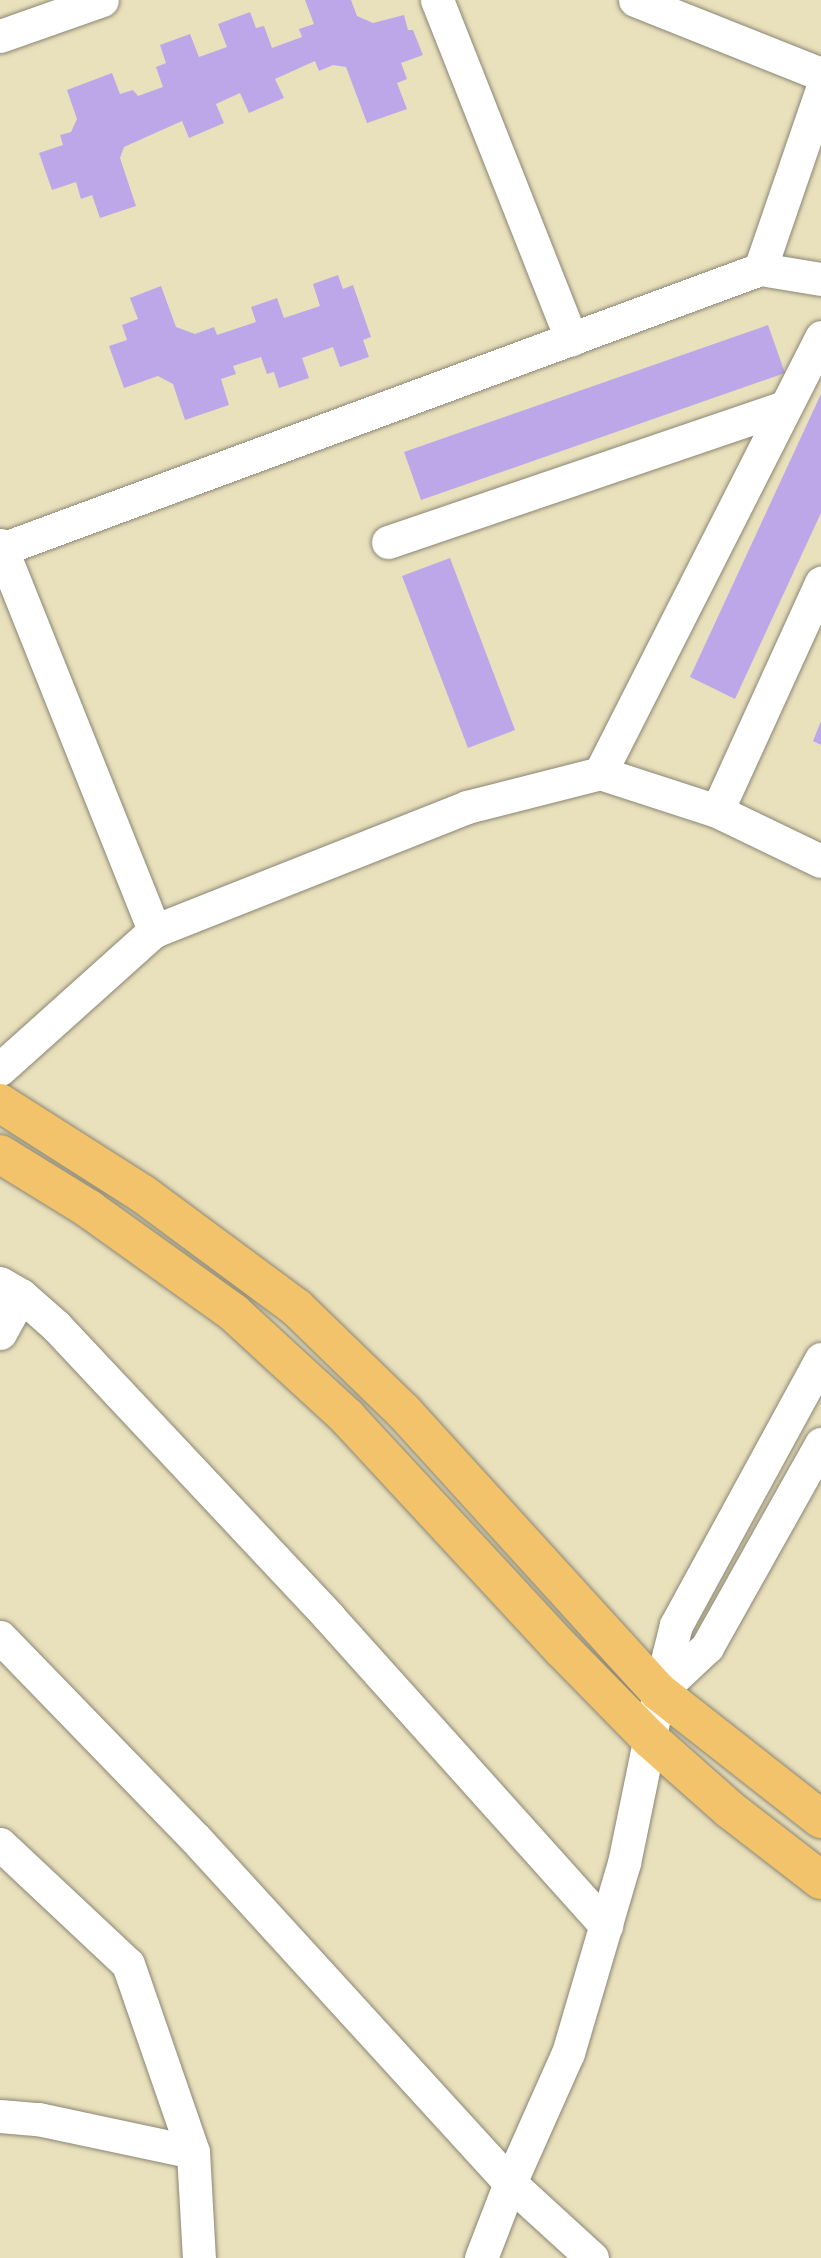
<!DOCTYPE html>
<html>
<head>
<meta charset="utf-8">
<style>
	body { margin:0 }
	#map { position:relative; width:821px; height:2258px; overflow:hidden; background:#e9e0bc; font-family:Pangolin,sans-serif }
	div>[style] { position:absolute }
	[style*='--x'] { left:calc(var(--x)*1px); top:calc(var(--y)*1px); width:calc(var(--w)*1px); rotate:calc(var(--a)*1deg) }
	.building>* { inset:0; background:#bea7e9 }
	.roads { filter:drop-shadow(0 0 2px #8a8674) drop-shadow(0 0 2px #8a8674) }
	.minor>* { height:33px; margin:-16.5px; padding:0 16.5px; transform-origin:16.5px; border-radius:16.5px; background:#fff }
	.primary>* { height:38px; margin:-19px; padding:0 19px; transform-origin:19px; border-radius:19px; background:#f2c36a }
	span { translate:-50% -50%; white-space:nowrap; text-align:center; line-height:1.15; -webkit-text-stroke:5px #fdfcf7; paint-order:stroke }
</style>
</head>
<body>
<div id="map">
	<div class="building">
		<div style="clip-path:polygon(305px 0,351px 0,357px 16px,373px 23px,404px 15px,408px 30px,413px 30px,423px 55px,401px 63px,407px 79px,397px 83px,407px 109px,367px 123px,346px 67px,333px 65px,319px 71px,315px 61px,275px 79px,284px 98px,249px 113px,240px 93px,216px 104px,224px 123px,189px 138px,182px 121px,124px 147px,120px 158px,136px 206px,100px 218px,92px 195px,81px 199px,76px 182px,52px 190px,39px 153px,63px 145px,60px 135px,71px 132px,77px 119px,67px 90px,112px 73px,120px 94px,133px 90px,138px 96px,163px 87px,156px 67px,166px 63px,160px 45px,190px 34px,199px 57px,227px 47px,218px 24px,250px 12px,256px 28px,264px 26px,272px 48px,302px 37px,299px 29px,314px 24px)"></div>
		<div style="clip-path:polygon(338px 275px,343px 289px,353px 285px,371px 337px,363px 340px,369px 357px,340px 367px,333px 347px,302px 358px,309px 378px,279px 388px,274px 372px,267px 374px,261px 357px,233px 366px,236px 374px,221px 379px,229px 405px,185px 420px,173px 384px,158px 376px,124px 388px,109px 346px,127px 340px,122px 325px,138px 319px,130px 298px,161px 286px,176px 327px,195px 334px,214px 327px,217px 335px,256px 322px,251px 307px,277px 298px,284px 318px,320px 306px,313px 284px)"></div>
		<div style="clip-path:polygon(768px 325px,785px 373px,421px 500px,404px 452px)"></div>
		<div style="clip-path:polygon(821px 394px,821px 513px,735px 699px,690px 677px)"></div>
		<div style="clip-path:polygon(450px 558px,515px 730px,468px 748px,402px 576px)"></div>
		<div style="clip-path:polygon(821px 721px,821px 745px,813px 741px)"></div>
	</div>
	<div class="roads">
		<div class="minor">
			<div style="--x:437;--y:0;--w:365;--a:68.4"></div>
			<div style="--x:635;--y:0;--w:200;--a:21.7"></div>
			<div style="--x:0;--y:36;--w:108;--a:-19.4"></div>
			<div style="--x:760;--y:269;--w:187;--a:-71"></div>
			<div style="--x:388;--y:542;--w:419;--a:-18.8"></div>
			<div style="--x:0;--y:545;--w:416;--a:68.2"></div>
			<div style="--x:2;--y:549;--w:808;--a:-20.27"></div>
			<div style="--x:760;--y:269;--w:62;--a:9.3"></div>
			<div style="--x:600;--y:773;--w:489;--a:-63.1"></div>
			<div style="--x:717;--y:811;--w:251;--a:-65.5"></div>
			<div style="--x:0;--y:1069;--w:207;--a:-41.9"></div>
			<div style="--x:154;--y:931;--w:337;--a:-21.6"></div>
			<div style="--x:467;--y:807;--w:137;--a:-14.3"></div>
			<div style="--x:600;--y:773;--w:123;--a:18"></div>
			<div style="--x:717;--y:811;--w:115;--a:25.7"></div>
			<div style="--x:0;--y:1283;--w:24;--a:30"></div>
			<div style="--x:21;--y:1295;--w:47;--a:41.5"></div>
			<div style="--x:56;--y:1326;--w:399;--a:46.8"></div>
			<div style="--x:329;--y:1617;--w:415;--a:48.1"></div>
			<div style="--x:0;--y:1333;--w:43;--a:-61.1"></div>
			<div style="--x:0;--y:1637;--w:280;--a:45.9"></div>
			<div style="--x:195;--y:1838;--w:467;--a:47.6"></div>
			<div style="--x:510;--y:2183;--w:111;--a:42.4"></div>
			<div style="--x:659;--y:1692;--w:66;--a:-43.2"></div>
			<div style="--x:707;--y:1647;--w:233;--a:-60.7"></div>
			<div style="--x:0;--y:1844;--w:175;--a:43.2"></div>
			<div style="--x:128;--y:1964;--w:199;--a:70.9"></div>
			<div style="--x:193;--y:2152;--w:106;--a:86.8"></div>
			<div style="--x:0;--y:2116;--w:38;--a:5"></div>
			<div style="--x:38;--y:2119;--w:158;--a:12"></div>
			<div style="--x:481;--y:2258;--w:80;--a:-68.9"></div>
			<div style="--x:510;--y:2183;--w:142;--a:-66"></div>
			<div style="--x:568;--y:2053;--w:198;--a:-73.6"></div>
			<div style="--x:624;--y:1863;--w:175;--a:-78.4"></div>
			<div style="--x:659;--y:1692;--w:69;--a:-75.8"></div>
			<div style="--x:676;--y:1625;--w:303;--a:-61.4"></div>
		</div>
		<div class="primary">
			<div style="--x:0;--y:1103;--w:169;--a:32.5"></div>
			<div style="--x:143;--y:1194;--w:192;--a:36.5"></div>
			<div style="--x:297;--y:1308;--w:149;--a:44.2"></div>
			<div style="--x:404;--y:1412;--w:379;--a:47.7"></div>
			<div style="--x:659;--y:1692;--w:206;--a:38.1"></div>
			<div style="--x:0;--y:1154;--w:105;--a:31.7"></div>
			<div style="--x:89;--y:1209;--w:178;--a:35.6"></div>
			<div style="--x:234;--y:1313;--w:154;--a:42.6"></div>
			<div style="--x:347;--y:1417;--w:316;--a:47.2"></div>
			<div style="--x:562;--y:1649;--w:126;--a:45.6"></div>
			<div style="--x:650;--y:1739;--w:106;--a:41.5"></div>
			<div style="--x:729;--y:1809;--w:116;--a:37.7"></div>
		</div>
	</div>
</div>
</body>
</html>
